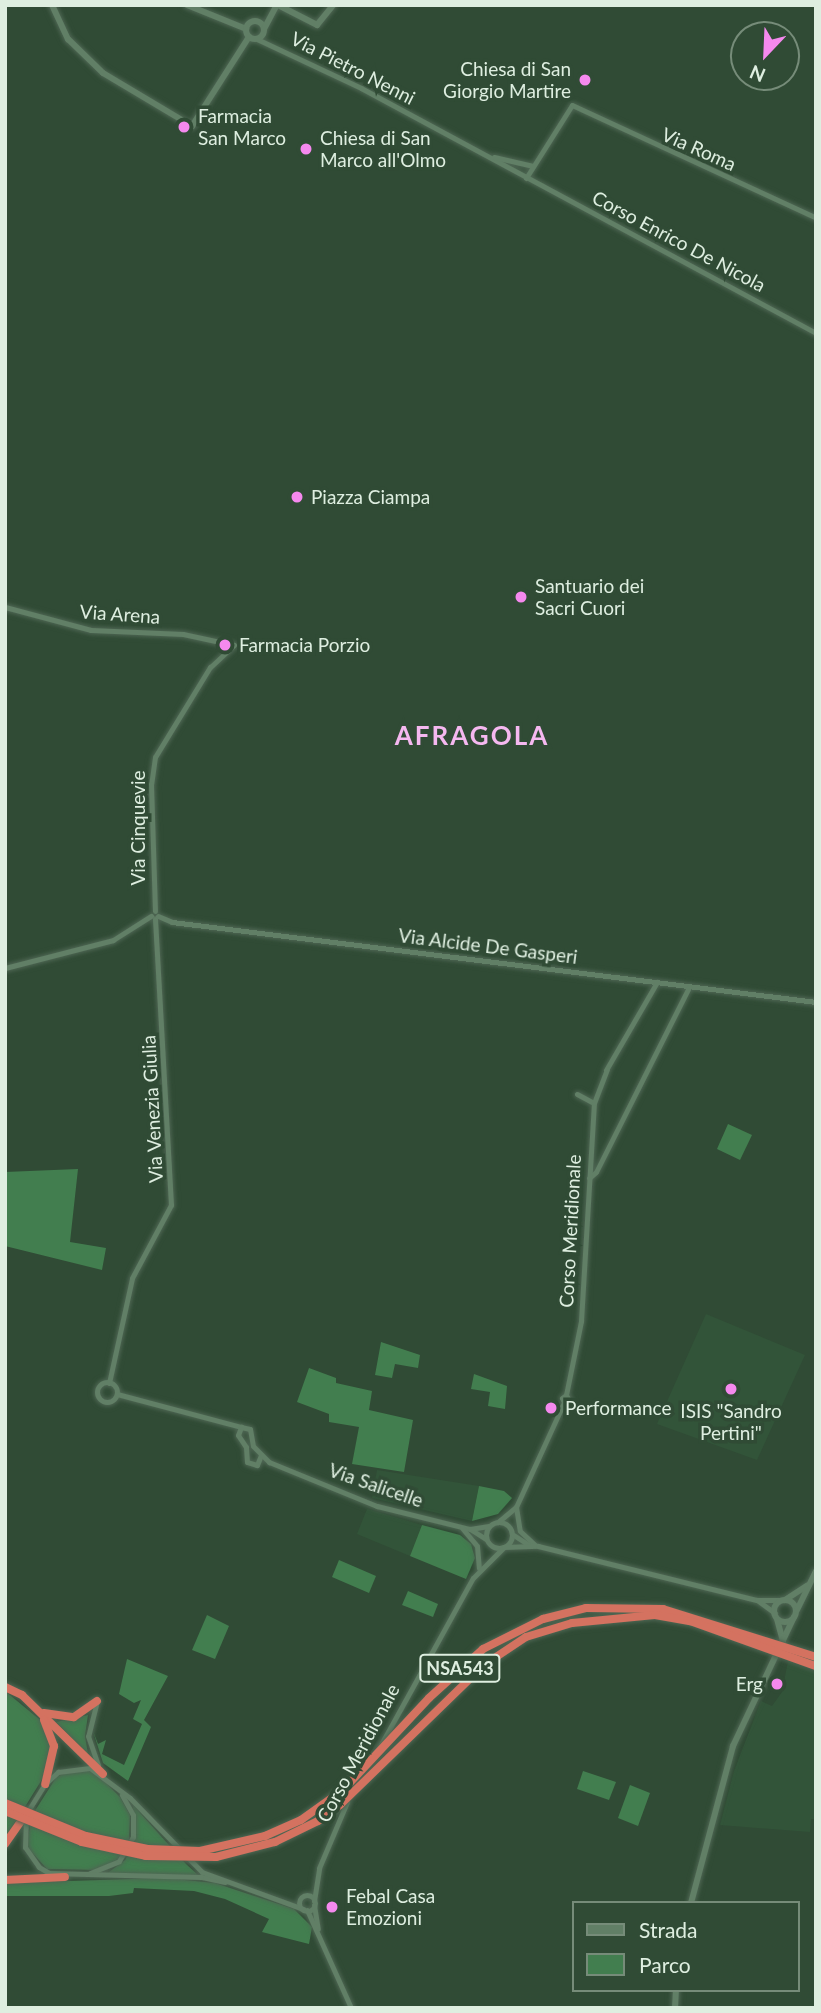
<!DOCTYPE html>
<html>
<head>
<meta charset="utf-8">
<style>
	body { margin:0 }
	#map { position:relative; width:821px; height:2013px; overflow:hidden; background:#304b35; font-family:Lato,sans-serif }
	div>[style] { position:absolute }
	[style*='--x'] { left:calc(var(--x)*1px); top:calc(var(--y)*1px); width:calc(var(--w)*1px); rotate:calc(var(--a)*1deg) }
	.built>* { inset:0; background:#325439 }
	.green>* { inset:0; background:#427e4f }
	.roads { filter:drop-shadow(0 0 2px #4e6653) drop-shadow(0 0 2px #4e6653) }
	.tertiary>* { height:5px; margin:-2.5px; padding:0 2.5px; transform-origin:2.5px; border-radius:2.5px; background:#617f66 }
	.tertiary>.ring { margin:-2.5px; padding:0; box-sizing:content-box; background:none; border:5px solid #617f66; border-radius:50% }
	.secondary>* { height:6px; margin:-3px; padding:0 3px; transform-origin:3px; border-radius:3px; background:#617f66 }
	.secondary>.ring { margin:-3px; padding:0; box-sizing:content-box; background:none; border:6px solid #617f66; border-radius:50% }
	.trunk>* { height:8px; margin:-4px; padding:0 4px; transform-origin:4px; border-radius:4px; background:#d47260 }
	.bridges { filter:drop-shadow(0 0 2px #4e6653) drop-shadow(0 0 2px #4e6653) }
	.trunk-bridge>* { height:8px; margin:-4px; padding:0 4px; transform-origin:4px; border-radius:4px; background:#d47260 }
	.dots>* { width:19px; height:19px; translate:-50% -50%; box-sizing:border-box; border:4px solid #304b35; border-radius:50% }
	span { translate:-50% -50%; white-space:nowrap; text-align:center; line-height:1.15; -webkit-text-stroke:7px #304b35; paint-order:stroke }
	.shield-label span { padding:2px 5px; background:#304b35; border:2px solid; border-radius:5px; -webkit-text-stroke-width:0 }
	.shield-label { font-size:18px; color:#deeee0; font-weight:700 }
	.street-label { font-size:19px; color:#deeee0 }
	.poi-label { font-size:19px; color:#deeee0 }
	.right { translate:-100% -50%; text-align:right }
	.left { translate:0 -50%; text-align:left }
	.district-label { font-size:26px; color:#f5b8f0; font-weight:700; letter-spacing:2px }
	.frame { position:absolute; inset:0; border:7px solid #deeee0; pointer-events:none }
	.legend { position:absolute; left:572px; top:1901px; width:228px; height:91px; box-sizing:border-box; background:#304b35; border:2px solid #768c79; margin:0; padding:9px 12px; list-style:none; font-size:21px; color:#deeee0 }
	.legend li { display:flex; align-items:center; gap:14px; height:35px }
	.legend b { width:35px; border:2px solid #768c79 }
	.north { position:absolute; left:730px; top:21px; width:70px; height:70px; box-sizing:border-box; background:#304b35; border:2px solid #768c79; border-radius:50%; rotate:203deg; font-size:19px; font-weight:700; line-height:28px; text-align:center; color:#deeee0 }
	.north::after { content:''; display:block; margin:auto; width:24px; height:32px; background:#f589ee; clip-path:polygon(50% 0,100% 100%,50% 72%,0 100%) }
</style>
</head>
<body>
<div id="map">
	<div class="built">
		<div style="clip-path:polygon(706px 1314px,805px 1355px,757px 1460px,657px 1424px)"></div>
		<div style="clip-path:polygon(377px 1470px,479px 1486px,472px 1521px,372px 1498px)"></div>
		<div style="clip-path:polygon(367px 1509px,422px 1525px,410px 1556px,357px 1534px)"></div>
		<div style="clip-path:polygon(788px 1661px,816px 1673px,816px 1819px,811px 1819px,810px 1832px,720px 1825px,734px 1771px,761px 1701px,772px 1706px,782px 1692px)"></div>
	</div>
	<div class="green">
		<div style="clip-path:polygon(728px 1124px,752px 1135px,740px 1160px,717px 1149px)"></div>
		<div style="clip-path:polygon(78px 1169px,70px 1242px,106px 1248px,102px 1270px,5px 1246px,5px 1172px)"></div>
		<div style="clip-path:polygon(381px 1342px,420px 1355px,418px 1368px,395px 1364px,392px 1378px,375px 1375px)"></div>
		<div style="clip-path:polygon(309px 1368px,336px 1378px,336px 1383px,372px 1391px,369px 1410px,413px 1420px,404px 1472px,352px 1464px,359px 1427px,329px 1422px,329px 1414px,297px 1402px)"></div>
		<div style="clip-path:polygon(474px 1374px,507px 1386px,505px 1409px,488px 1406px,490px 1392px,471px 1389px)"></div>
		<div style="clip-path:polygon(479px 1486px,504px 1491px,512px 1498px,498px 1514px,472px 1521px)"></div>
		<div style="clip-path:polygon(422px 1525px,460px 1535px,471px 1544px,475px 1558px,466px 1579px,410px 1556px)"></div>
		<div style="clip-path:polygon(339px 1560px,376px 1576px,369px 1593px,332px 1577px)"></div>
		<div style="clip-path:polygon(408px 1591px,438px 1604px,433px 1617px,402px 1605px)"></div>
		<div style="clip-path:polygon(207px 1615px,229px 1626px,215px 1659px,192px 1650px)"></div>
		<div style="clip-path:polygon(127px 1659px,168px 1676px,144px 1720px,151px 1727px,128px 1781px,103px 1763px,93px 1731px,98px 1744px,106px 1740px,102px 1754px,124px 1765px,142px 1724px,133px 1719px,141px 1700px,134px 1703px,119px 1694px)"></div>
		<div style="clip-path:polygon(5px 1691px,39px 1719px,52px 1744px,46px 1773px,5px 1839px)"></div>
		<div style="clip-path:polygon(88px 1715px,85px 1736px,88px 1754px,56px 1722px)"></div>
		<div style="clip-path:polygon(85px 1769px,97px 1774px,120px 1797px,130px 1815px,129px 1840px,118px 1859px,97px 1870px,47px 1869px,27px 1847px,31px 1817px,57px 1776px)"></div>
		<div style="clip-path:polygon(583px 1771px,616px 1782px,609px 1800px,577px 1789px)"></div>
		<div style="clip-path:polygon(630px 1785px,650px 1793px,638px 1826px,618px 1818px)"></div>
		<div style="clip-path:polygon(133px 1805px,186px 1864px,198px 1875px,105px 1875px,125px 1860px,134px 1845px)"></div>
		<div style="clip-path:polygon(164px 1878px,215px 1883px,294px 1909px,312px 1927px,309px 1944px,262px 1932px,269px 1919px,225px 1899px,194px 1891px,134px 1888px,133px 1893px,109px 1896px,5px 1896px,5px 1883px)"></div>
	</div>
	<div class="roads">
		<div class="tertiary">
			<div style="--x:257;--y:39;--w:115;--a:25.2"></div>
			<div style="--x:361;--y:88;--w:517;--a:28.3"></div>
			<div style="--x:494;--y:157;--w:39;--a:13"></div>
			<div style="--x:526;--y:178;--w:86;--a:-57.8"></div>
			<div style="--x:572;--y:105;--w:269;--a:24.8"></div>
			<div style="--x:5;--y:607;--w:89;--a:15"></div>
			<div style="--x:91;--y:630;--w:92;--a:2.5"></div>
			<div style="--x:183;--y:634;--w:52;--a:12.2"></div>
			<div style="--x:234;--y:645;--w:33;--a:137"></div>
			<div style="--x:210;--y:667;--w:105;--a:121.4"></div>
			<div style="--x:155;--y:757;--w:27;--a:98"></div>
			<div style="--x:151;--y:784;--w:127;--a:88.2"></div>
			<div style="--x:158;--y:916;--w:15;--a:23"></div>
			<div style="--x:172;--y:922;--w:649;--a:7.08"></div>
			<div style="--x:5;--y:968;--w:112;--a:-14.5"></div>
			<div style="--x:113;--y:940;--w:45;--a:-32.3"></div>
			<div style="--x:606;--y:1070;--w:102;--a:-59.9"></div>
			<div style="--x:577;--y:1094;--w:19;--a:28"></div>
			<div style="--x:589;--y:1178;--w:9;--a:-41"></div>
			<div style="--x:596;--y:1172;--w:207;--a:-63.3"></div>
			<div class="ring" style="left:97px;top:1382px;width:15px;height:15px"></div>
			<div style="--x:109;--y:1383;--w:107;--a:-77.6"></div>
			<div style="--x:132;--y:1278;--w:83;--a:-61.9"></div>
			<div style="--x:171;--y:1205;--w:287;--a:-93.2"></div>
			<div style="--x:117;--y:1394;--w:128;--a:14.9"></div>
			<div style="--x:566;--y:1395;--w:76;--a:-78.5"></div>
			<div style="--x:581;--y:1321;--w:218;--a:-86.6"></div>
			<div style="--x:594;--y:1103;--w:36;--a:-69"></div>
			<div style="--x:566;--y:1395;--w:6;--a:59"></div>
			<div style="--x:569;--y:1400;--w:5;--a:158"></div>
			<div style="--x:564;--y:1402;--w:4;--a:-117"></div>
			<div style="--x:562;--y:1398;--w:5;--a:-37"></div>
			<div style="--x:261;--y:1455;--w:11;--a:112"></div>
			<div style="--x:257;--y:1465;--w:10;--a:-163"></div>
			<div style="--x:247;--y:1462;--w:15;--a:-94"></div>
			<div style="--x:246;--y:1447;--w:14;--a:-124"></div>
			<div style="--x:238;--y:1435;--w:9;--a:-69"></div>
			<div style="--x:241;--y:1427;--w:9;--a:13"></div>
			<div style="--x:250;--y:1429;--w:17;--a:80"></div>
			<div style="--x:253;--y:1446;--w:23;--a:45"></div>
			<div style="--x:269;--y:1462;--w:117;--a:22.2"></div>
			<div style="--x:377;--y:1506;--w:96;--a:13.9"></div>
			<div style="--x:470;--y:1529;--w:19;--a:32"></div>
			<div style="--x:516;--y:1507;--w:24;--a:81"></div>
			<div style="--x:520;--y:1531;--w:21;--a:43"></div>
			<div class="ring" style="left:486px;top:1522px;width:21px;height:21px"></div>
			<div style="--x:498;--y:1522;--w:23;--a:-40"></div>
			<div style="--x:516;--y:1507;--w:115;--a:-65.4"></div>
			<div style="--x:462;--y:1528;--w:23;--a:50"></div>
			<div style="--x:477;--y:1546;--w:22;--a:85"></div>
			<div style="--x:470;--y:1529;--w:19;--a:-9"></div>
			<div style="--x:512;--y:1534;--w:20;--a:33"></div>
			<div style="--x:757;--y:1600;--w:22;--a:36"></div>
			<div style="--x:97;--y:1701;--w:36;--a:104"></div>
			<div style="--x:88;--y:1736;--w:31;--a:71"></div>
			<div style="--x:379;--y:1748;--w:194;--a:-61.1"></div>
			<div style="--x:473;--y:1578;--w:44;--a:-45"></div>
			<div style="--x:504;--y:1547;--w:34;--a:-2"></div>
			<div style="--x:538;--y:1546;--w:226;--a:13.9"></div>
			<div style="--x:757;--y:1600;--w:24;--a:0"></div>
			<div style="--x:90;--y:1873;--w:31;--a:-22"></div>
			<div style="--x:119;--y:1861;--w:28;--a:-60"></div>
			<div style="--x:133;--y:1837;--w:22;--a:-90"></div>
			<div style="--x:133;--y:1815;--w:23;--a:-119"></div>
			<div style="--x:225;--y:1882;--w:25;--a:-168"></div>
			<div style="--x:201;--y:1877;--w:152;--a:-178.5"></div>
			<div style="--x:49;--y:1873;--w:12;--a:-149"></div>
			<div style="--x:39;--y:1867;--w:24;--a:-125"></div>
			<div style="--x:25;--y:1847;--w:33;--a:-88"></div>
			<div style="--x:26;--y:1814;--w:36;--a:-58"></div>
			<div style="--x:45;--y:1784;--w:18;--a:-43"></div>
			<div style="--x:58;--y:1772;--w:32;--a:-7"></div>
			<div style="--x:90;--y:1768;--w:50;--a:36.9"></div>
			<div style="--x:130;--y:1798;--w:103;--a:45.8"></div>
			<div style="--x:202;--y:1872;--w:108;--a:20.1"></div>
			<div class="ring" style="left:299px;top:1895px;width:11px;height:11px"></div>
			<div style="--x:314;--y:1901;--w:33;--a:-81"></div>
			<div style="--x:319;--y:1868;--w:72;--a:-67"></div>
			<div style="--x:314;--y:1905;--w:24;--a:81"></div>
			<div style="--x:307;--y:1910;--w:107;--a:65.8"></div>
		</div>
		<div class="secondary">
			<div style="--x:52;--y:5;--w:38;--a:65"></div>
			<div style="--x:68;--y:39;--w:49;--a:44.2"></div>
			<div style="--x:103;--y:73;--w:104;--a:30.8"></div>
			<div style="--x:192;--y:126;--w:106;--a:-57.4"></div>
			<div style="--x:187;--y:5;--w:64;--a:22.1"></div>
			<div style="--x:278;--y:5;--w:44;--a:27.1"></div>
			<div style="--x:317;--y:25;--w:26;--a:-51"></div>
			<div class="ring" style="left:246px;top:21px;width:12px;height:12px"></div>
			<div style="--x:264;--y:29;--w:27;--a:-62"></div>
			<div style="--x:785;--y:1600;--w:27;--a:-33"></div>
			<div class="ring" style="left:774px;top:1600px;width:16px;height:16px"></div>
			<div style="--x:797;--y:1610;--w:43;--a:-64"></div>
			<div style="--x:777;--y:1619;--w:23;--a:75"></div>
			<div style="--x:691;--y:1903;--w:163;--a:-75"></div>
			<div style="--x:733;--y:1746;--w:143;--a:-64.7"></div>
			<div style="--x:675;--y:2008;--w:18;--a:-87"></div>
		</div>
		<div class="trunk">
			<div style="--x:5;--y:1687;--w:19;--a:25"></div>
			<div style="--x:22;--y:1695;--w:113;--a:44.3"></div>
			<div style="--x:44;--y:1713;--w:30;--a:8"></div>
			<div style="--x:74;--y:1717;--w:28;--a:-35"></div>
			<div style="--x:44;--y:1720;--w:28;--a:69"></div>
			<div style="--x:54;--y:1746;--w:39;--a:103"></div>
			<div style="--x:5;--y:1844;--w:37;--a:-55"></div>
			<div style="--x:5;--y:1880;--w:60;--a:-2.9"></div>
		</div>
	</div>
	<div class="bridges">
		<div class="trunk-bridge">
			<div style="--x:5;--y:1803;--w:87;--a:22.2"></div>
			<div style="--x:86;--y:1836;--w:63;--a:11.8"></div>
			<div style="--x:148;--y:1849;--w:52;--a:2.2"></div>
			<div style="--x:200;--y:1851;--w:67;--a:-13"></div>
			<div style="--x:265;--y:1836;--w:39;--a:-24"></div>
			<div style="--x:301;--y:1820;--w:52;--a:-35.5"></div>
			<div style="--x:343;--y:1790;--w:126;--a:-46.9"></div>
			<div style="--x:429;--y:1698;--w:73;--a:-42.2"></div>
			<div style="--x:483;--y:1649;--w:67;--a:-26.6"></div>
			<div style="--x:543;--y:1619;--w:44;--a:-14.3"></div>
			<div style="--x:586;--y:1608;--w:77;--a:0.7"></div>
			<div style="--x:663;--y:1609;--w:160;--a:17.4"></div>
			<div style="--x:5;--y:1811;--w:83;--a:21.9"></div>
			<div style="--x:82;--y:1842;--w:66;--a:12.3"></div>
			<div style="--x:146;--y:1856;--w:70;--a:0.8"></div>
			<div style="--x:216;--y:1857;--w:61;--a:-14.3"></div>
			<div style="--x:275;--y:1842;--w:48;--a:-26"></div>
			<div style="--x:318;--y:1821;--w:27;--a:-36"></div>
			<div style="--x:340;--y:1805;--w:201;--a:-44.2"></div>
			<div style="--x:484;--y:1665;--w:50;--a:-33.7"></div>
			<div style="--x:526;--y:1637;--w:48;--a:-16.9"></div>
			<div style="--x:572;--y:1623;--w:83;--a:-5.5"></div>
			<div style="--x:655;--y:1615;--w:36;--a:10"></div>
			<div style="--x:690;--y:1621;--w:134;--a:19.7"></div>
		</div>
	</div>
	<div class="dots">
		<div style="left:585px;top:80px;background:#f589ee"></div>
		<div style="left:184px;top:127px;background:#f589ee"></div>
		<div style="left:306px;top:149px;background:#f589ee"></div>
		<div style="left:297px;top:497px;background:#f589ee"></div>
		<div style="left:521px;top:597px;background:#f589ee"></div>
		<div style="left:225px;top:645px;background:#f589ee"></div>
		<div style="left:731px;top:1389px;background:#f589ee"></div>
		<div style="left:551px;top:1408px;background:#f589ee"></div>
		<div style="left:777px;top:1684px;background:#f589ee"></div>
		<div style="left:332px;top:1907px;background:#f589ee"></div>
	</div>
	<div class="shield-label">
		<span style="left:460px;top:1668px">NSA543</span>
	</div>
	<div class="street-label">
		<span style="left:353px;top:68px;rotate:27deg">Via Pietro Nenni</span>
		<span style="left:699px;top:149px;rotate:24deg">Via Roma</span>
		<span style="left:679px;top:241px;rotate:28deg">Corso Enrico De Nicola</span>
		<span style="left:120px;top:614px;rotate:4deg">Via Arena</span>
		<span style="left:138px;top:828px;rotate:-90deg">Via Cinquevie</span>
		<span style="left:488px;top:946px;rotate:7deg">Via Alcide De Gasperi</span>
		<span style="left:152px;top:1109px;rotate:-93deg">Via Venezia Giulia</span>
		<span style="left:570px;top:1231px;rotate:-87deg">Corso Meridionale</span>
		<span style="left:376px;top:1485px;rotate:19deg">Via Salicelle</span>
		<span style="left:358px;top:1753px;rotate:-62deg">Corso Meridionale</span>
	</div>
	<div class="poi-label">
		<span class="right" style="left:571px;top:80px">Chiesa di San<br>Giorgio Martire</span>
		<span class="left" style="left:198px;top:127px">Farmacia<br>San Marco</span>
		<span class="left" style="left:320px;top:149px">Chiesa di San<br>Marco all'Olmo</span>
		<span class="left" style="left:311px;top:497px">Piazza Ciampa</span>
		<span class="left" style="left:535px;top:597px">Santuario dei<br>Sacri Cuori</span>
		<span class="left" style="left:239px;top:645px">Farmacia Porzio</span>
		<span class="left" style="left:565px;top:1408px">Performance</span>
		<span style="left:731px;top:1422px">ISIS "Sandro<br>Pertini"</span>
		<span class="right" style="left:763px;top:1684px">Erg</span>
		<span class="left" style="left:346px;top:1907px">Febal Casa<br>Emozioni</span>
	</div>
	<div class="district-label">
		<span style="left:472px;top:736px">AFRAGOLA</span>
	</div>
	<div class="frame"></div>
	<ul class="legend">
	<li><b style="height:9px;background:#617f66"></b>Strada</li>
	<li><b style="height:19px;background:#427e4f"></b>Parco</li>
	</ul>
	<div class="north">N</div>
</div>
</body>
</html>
